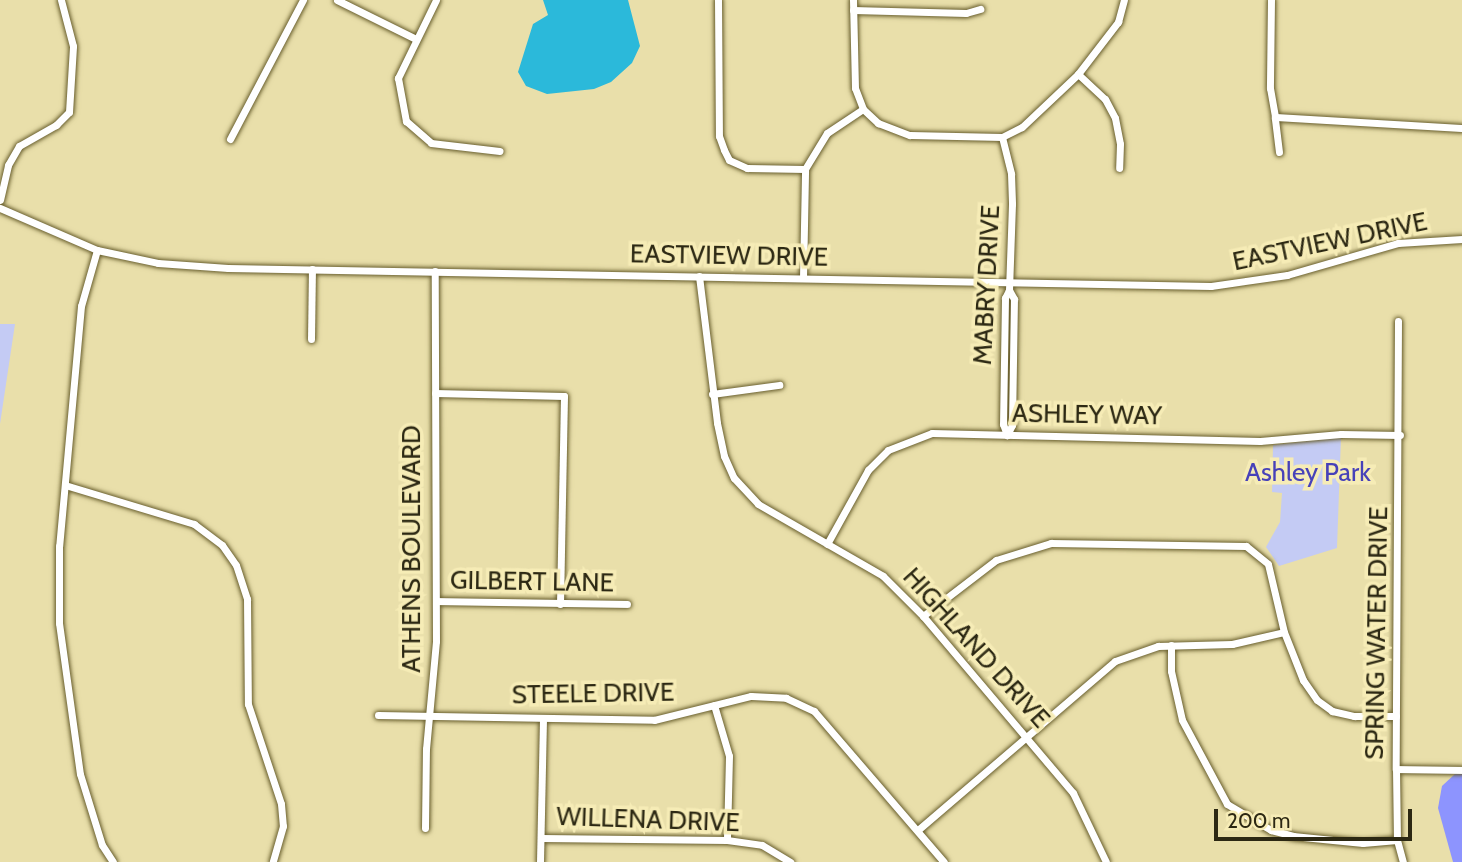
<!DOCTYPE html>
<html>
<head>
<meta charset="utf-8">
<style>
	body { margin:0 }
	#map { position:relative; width:1462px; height:862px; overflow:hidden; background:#e9dfaa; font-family:Cabin,sans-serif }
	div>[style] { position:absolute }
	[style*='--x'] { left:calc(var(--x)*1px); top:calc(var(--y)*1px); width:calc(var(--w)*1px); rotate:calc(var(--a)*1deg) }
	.green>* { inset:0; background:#c4cbf4 }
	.forest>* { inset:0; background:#8d94fe }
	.water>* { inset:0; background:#2bb9da }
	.roads { filter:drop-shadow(0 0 2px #685e2d) drop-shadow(0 0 2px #685e2d) }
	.minor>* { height:7px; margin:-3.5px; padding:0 3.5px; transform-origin:3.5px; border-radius:3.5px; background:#fff }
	span { translate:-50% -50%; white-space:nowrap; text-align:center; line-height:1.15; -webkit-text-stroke:7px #f6ecb6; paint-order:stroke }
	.street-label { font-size:26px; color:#2c2813 }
	.park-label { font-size:26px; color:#4741b9 }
	.scale { position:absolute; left:1214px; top:809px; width:198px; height:32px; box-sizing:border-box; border:4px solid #2c2813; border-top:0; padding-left:9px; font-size:21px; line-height:24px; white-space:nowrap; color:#2c2813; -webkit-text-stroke:5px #f6ecb6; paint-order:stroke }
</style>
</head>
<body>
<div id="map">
	<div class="green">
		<div style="clip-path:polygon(0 324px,15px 324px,0 424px)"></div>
		<div style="clip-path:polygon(1341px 437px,1337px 548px,1279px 566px,1266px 547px,1280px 522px,1282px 493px,1272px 492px,1273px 445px)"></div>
	</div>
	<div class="forest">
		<div style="clip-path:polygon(1456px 773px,1462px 774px,1462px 862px,1453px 862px,1438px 808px,1442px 786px)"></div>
	</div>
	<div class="water">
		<div style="clip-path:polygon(543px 0,628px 0,640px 46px,632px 63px,611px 82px,594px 89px,547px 94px,526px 86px,518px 72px,533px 24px,548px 15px)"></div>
	</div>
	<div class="roads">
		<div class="minor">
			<div style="--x:337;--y:0;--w:88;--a:26.3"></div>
			<div style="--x:436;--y:0;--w:87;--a:116"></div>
			<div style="--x:398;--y:78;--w:44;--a:79.5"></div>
			<div style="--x:406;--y:121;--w:33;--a:41"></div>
			<div style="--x:431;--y:143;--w:69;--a:6.6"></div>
			<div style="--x:718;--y:0;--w:136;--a:89.6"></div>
			<div style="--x:719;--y:136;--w:15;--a:70"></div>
			<div style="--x:724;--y:150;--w:11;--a:63"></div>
			<div style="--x:729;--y:160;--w:20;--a:24"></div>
			<div style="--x:747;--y:168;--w:58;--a:1"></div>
			<div style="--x:853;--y:0;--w:88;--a:88.7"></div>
			<div style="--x:855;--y:88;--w:22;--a:69"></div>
			<div style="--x:863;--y:109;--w:21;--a:43"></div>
			<div style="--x:878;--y:123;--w:34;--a:21"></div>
			<div style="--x:910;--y:135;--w:92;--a:1.2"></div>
			<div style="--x:1002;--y:137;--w:22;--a:-27"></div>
			<div style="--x:1022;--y:127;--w:77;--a:-43.4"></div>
			<div style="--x:1078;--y:74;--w:66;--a:-52.4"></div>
			<div style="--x:1118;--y:22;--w:23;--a:-75"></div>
			<div style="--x:1271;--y:0;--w:88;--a:90.7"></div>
			<div style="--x:1270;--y:88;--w:29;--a:80"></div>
			<div style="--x:853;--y:10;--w:113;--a:1.5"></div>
			<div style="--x:966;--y:13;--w:15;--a:-16"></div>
			<div style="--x:1078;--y:74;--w:37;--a:43"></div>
			<div style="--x:1105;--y:99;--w:21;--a:62"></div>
			<div style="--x:1115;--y:118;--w:26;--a:79"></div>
			<div style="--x:1120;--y:144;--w:24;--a:92"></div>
			<div style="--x:1002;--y:137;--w:38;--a:76"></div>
			<div style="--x:1011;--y:174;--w:30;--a:88"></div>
			<div style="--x:1012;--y:204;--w:86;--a:92"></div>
			<div style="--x:1009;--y:290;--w:9;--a:117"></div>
			<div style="--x:1005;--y:298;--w:126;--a:90.9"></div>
			<div style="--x:1003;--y:424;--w:12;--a:70"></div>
			<div style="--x:230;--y:139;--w:157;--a:-62.3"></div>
			<div style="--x:1279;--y:152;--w:35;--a:-97"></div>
			<div style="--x:1275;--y:117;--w:187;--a:3.4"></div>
			<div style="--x:0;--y:200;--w:36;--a:-77"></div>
			<div style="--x:8;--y:165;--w:22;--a:-60"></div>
			<div style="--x:19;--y:146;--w:43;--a:-29.6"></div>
			<div style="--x:56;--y:125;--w:18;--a:-45"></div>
			<div style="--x:69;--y:112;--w:66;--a:-86.5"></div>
			<div style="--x:73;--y:46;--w:48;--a:-104.6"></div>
			<div style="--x:0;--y:208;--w:106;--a:23.4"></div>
			<div style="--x:97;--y:250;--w:62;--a:12"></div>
			<div style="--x:158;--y:263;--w:70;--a:4.1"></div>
			<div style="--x:228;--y:268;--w:983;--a:1.05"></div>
			<div style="--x:1211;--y:286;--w:77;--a:-8.2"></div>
			<div style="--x:1287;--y:275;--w:116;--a:-16.1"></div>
			<div style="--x:1398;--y:243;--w:64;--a:-3.6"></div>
			<div style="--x:97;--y:250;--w:58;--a:105.9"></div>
			<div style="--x:81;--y:306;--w:241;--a:95.2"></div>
			<div style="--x:59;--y:546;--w:77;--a:90"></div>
			<div style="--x:59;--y:623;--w:152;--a:82.1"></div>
			<div style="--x:80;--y:774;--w:74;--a:72.8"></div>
			<div style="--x:102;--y:845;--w:20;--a:57"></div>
			<div style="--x:699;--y:276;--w:148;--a:83"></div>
			<div style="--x:717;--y:423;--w:34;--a:78"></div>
			<div style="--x:724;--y:456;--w:24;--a:66"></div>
			<div style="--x:734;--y:478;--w:35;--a:47"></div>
			<div style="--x:758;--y:504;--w:144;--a:29.9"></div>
			<div style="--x:883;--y:576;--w:57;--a:45"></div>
			<div style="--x:923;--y:616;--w:232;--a:49.7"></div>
			<div style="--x:1073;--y:793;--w:76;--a:64.4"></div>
			<div style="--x:803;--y:278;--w:109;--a:-88.9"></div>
			<div style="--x:805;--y:169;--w:42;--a:-58.6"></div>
			<div style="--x:827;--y:133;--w:43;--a:-33.7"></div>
			<div style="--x:1398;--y:321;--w:448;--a:90.3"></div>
			<div style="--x:1396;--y:769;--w:71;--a:89.2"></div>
			<div style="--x:1397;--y:840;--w:23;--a:75"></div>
			<div style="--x:311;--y:339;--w:70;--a:-89.2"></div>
			<div style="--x:435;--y:393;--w:129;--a:1.3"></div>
			<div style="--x:564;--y:396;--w:208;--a:91.1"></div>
			<div style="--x:712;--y:394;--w:68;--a:-7.7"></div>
			<div style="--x:1007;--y:435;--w:11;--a:-63"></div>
			<div style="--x:1012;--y:425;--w:126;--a:-89.1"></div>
			<div style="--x:1014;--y:299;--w:10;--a:-119"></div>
			<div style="--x:65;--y:485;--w:135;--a:16.8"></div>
			<div style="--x:194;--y:524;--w:35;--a:37"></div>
			<div style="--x:222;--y:545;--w:24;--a:55"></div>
			<div style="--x:236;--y:565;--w:36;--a:72"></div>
			<div style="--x:247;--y:599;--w:105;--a:89.5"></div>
			<div style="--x:248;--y:704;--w:105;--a:71.7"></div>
			<div style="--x:281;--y:804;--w:22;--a:85"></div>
			<div style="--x:283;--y:826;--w:37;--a:106"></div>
			<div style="--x:827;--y:544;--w:85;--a:-61"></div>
			<div style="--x:868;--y:470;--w:28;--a:-45"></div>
			<div style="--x:888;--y:450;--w:47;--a:-21.1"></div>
			<div style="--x:932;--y:433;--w:328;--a:1.4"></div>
			<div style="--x:1260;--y:441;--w:81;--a:-4.9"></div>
			<div style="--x:1341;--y:434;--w:59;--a:1"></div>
			<div style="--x:436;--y:601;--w:191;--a:0.9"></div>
			<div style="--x:923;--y:616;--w:92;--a:-37.5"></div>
			<div style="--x:996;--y:560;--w:58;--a:-17.2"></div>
			<div style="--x:1051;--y:543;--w:195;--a:0.9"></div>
			<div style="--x:1246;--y:546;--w:28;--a:39"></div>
			<div style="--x:1268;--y:564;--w:70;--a:76.8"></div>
			<div style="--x:1284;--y:632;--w:52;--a:68.4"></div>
			<div style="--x:1303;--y:680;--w:24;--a:55"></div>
			<div style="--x:1317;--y:700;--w:19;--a:36"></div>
			<div style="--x:1332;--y:711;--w:23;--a:13"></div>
			<div style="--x:1354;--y:716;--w:42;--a:0"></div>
			<div style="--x:1171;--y:645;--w:26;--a:90"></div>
			<div style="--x:1171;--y:671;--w:50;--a:77.3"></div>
			<div style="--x:1182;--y:720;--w:95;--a:61.8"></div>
			<div style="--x:1227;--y:804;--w:51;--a:30.6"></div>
			<div style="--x:1271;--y:830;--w:23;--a:15"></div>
			<div style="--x:1293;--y:836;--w:70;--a:5.7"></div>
			<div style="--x:1363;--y:843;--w:34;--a:-5"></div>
			<div style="--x:714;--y:705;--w:53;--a:73.6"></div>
			<div style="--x:729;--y:756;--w:84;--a:91.4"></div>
			<div style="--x:378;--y:715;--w:276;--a:1"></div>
			<div style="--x:654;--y:720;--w:100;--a:-13.9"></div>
			<div style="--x:751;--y:696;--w:35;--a:3"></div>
			<div style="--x:786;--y:698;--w:31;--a:25"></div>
			<div style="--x:814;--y:711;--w:199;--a:49.3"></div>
			<div style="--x:1396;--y:769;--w:66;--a:0.9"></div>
			<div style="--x:425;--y:828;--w:79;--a:-89.3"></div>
			<div style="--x:426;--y:749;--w:108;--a:-84.7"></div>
			<div style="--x:436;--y:641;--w:370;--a:-90.2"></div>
			<div style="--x:919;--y:829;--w:258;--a:-40.6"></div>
			<div style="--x:1115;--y:661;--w:46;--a:-19.2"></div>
			<div style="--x:1158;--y:646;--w:74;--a:-1.5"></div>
			<div style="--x:1232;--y:644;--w:53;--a:-13"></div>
			<div style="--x:541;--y:838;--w:186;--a:0.6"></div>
			<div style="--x:727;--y:840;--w:35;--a:8"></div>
			<div style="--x:762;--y:845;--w:33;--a:31"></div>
			<div style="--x:540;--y:862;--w:144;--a:-88.8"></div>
		</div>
	</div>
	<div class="street-label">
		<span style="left:1330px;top:242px;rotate:-12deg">EASTVIEW DRIVE</span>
		<span style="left:729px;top:256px;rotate:1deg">EASTVIEW DRIVE</span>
		<span style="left:987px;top:285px;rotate:-87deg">MABRY DRIVE</span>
		<span style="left:1087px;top:415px;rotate:1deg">ASHLEY WAY</span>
		<span style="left:412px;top:549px;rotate:-90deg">ATHENS BOULEVARD</span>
		<span style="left:532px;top:582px;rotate:1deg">GILBERT LANE</span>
		<span style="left:1377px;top:633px;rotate:-89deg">SPRING WATER DRIVE</span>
		<span style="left:976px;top:648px;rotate:48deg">HIGHLAND DRIVE</span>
		<span style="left:593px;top:694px;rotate:-1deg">STEELE DRIVE</span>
		<span style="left:648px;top:820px;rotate:2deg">WILLENA DRIVE</span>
	</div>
	<div class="park-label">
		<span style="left:1308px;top:473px">Ashley Park</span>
	</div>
	<div class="scale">200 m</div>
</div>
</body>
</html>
